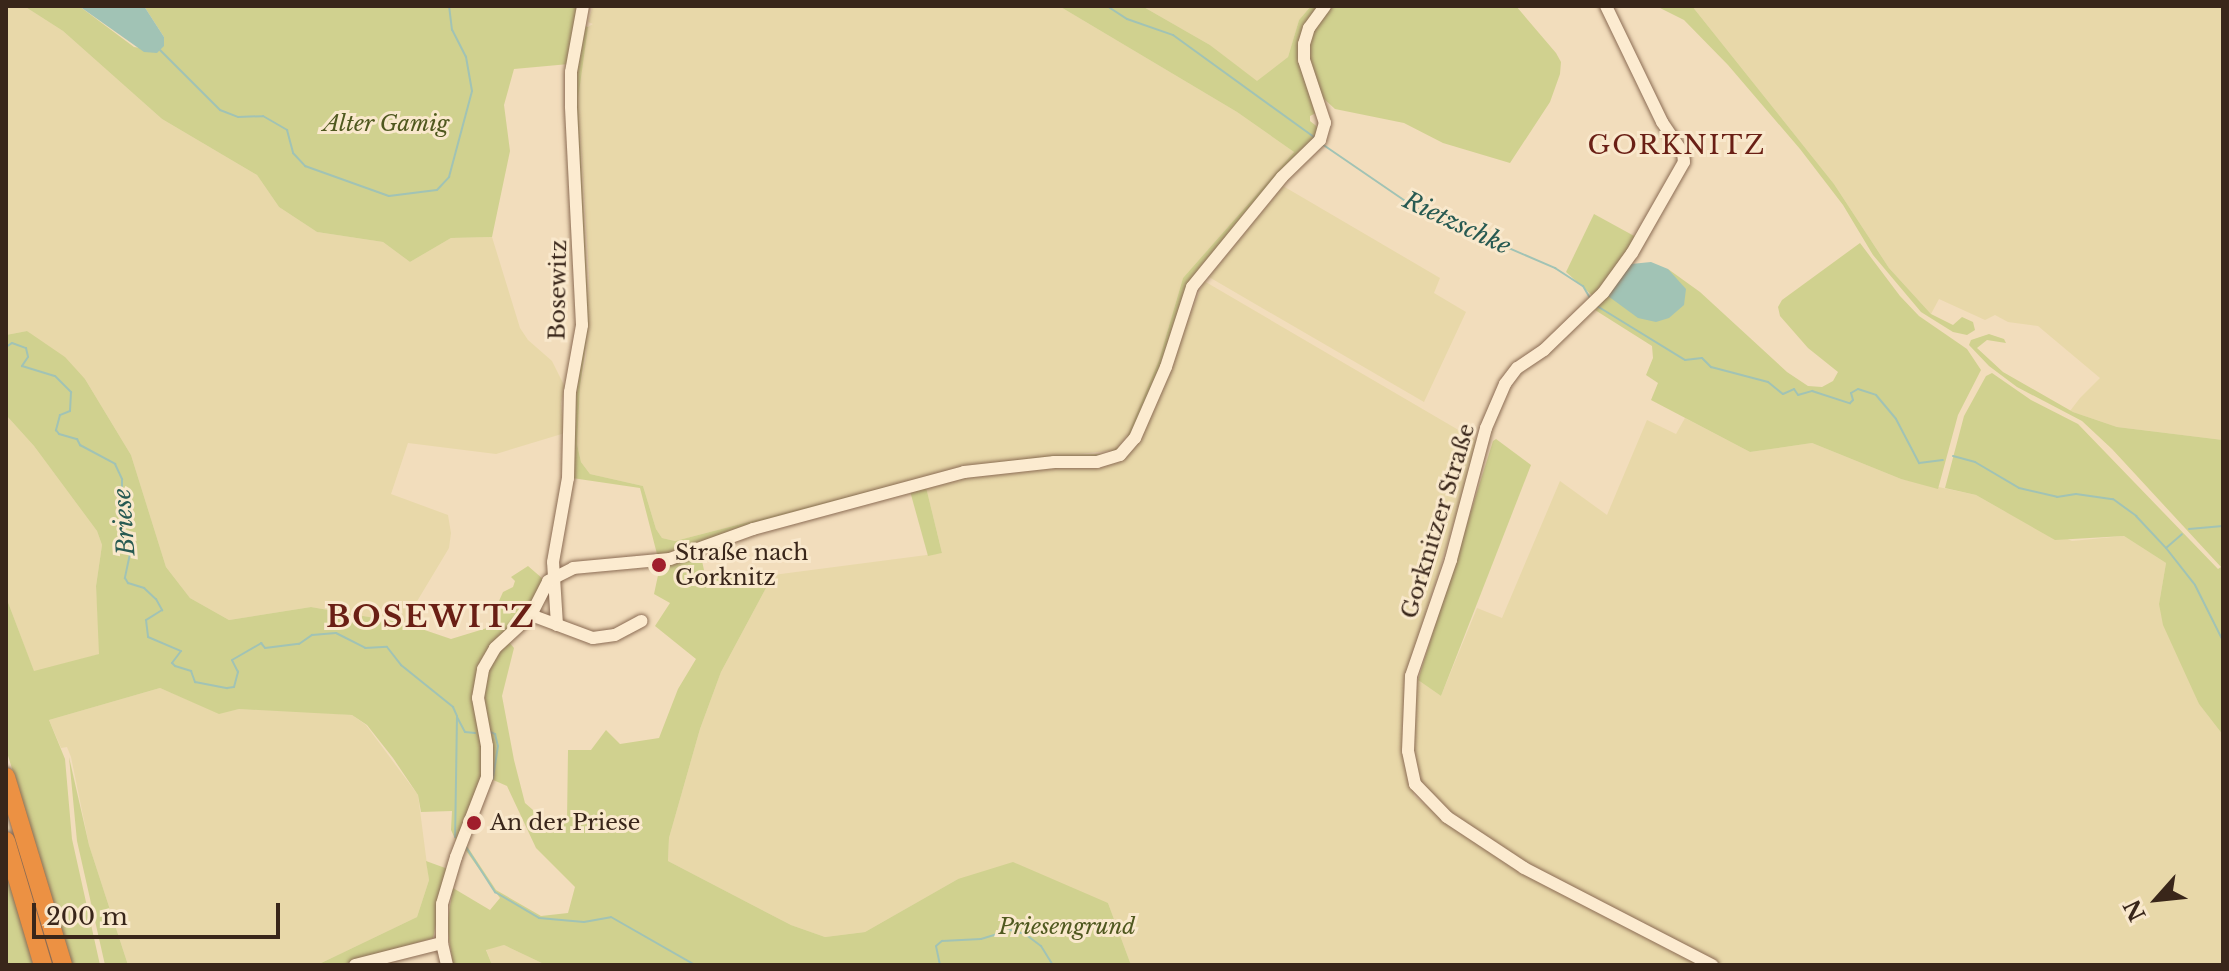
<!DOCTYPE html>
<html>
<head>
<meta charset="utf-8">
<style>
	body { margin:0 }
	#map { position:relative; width:2229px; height:971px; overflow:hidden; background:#f2ddbc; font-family:"Libre Baskerville",serif }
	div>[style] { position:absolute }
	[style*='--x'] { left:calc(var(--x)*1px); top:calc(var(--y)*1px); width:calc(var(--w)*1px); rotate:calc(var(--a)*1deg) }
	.farmland>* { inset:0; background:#e8d8a9 }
	.green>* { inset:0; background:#d0d18f }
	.water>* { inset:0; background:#a1c3b5 }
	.stream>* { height:2px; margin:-1px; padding:0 1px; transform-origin:1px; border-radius:1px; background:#a1c3b5 }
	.roads { filter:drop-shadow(0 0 2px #8b6c54) drop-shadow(0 0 2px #8b6c54) }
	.minor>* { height:12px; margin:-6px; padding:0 6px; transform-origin:6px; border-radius:6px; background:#fcebd0 }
	.highway>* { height:18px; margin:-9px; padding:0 9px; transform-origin:9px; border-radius:9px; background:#ec9143 }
	.dots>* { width:22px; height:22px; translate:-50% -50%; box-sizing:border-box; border:4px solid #f9e8cc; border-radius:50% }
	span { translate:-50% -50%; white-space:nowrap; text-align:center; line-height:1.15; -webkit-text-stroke:6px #f9e8cc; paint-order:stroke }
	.park-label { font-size:22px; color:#4f581f; font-style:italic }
	.street-label { font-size:22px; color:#39261a }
	.poi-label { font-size:22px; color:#39261a }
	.left { translate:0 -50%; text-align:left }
	.water-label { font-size:24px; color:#285a52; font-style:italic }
	.quarter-label { font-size:26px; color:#6a1f15; letter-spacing:2px }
	.district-label { font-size:30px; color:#6a1f15; font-weight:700; letter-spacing:2px }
	.frame { position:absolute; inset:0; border:8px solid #39261a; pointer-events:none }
	.north { position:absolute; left:2117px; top:859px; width:80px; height:80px; -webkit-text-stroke:6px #f9e8cc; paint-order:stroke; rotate:243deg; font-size:22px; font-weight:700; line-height:32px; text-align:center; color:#39261a }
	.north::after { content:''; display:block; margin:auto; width:28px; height:36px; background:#39261a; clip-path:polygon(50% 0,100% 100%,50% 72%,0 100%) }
	.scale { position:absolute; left:32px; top:903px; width:248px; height:36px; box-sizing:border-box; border:4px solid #39261a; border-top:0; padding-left:10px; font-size:24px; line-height:28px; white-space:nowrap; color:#39261a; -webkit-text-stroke:6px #f9e8cc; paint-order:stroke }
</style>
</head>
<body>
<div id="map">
	<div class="farmland">
		<div style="clip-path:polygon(6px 6px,24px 6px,63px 31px,162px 119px,257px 175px,279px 207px,317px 232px,383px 242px,410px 262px,451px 238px,492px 237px,520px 328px,528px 340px,552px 361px,565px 387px,561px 404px,565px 433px,496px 454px,408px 443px,391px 494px,448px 515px,451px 533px,449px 548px,404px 623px,311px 607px,229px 620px,190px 598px,166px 567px,131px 455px,85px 379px,27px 331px,6px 335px)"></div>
		<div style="clip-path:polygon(593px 6px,1059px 6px,1237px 112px,1294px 152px,1183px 278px,1159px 360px,1131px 430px,1117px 450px,964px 466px,675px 541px,662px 538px,656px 529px,643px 486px,590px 474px,581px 462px,577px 444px,580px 387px,586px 357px,589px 275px,578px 99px,584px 41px,588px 27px,593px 24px,588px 22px)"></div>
		<div style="clip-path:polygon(1142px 6px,1311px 6px,1299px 20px,1288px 57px,1257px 82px,1210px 45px)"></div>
		<div style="clip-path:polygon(1692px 6px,2223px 6px,2223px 440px,2117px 427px,2073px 412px,2070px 411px,2080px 398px,2100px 378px,2038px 326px,2008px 322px,1995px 315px,1985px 320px,1939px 299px,1931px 314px,1889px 268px,1834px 184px)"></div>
		<div style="clip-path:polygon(1283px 186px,1440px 278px,1434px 293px,1466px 312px,1424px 402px,1209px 277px)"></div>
		<div style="clip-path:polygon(1204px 281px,1479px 442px,1406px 676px,1402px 729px,1414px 796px,1451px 825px,1703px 965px,1131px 965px,1108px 903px,958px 879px,865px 932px,825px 937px,791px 925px,668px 861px,669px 838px,700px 729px,721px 672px,773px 575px,942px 553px,926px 487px,966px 477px,1027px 468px,1100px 468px,1120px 460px,1138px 440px)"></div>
		<div style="clip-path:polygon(6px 415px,34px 446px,97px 531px,102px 545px,96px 586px,100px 654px,34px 672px,6px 597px)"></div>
		<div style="clip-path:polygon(1685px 418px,1750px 452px,1812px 443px,1901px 479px,1976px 495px,2004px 511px,2072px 541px,2124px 536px,2166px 563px,2159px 604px,2199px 704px,2223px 735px,2223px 965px,1718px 965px,1647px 927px,1643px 921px,1639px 923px,1529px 864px,1476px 833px,1423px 791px,1413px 761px,1413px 684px,1418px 680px,1441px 696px,1477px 608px,1502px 618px,1560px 481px,1607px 515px,1647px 420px,1676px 434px)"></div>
		<div style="clip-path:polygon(160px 688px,219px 713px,239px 709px,300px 711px,352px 715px,366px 725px,418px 795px,429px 880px,417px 917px,317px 965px,128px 965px,89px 845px,71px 757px,67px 747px,61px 748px,49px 720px)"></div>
		<div style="clip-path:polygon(504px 945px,546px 965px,492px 965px,486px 949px)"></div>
	</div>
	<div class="green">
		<div style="clip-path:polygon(24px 6px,79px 6px,134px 47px,160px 51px,164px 37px,144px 6px,579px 6px,569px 64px,514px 69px,504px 105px,510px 151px,492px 237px,451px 238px,410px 262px,383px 242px,317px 232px,279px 207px,257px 175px,162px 119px,63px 31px)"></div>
		<div style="clip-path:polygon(1059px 6px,1142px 6px,1210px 45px,1257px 81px,1288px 57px,1299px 20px,1311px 6px,1321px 6px,1306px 27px,1316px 113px,1310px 116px,1310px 121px,1320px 129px,1318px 135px,1200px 267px,1190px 284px,1163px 365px,1126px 446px,1108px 457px,994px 464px,658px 558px,640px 488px,572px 478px,572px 419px,582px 355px,575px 73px,583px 25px,588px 27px,578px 99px,589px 323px,580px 387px,577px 444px,581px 462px,590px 474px,643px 486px,656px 529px,662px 538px,675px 541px,964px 466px,1053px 455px,1105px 454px,1124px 444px,1159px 360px,1183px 278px,1294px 152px,1237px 112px)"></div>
		<div style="clip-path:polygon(1330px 6px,1516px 6px,1556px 53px,1561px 62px,1560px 74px,1550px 102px,1510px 163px,1443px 143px,1404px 123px,1335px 109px,1322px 97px,1313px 81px,1307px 45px,1312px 30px)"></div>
		<div style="clip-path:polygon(1656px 6px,1692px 6px,1834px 184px,1889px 268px,1931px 314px,1953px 325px,1962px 317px,1973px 322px,1975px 330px,1967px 335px,1953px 332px,1921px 312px,1873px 255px,1843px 205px,1800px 149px,1728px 65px,1684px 20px)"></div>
		<div style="clip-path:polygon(1594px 214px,1636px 237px,1594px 297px,1566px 272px)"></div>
		<div style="clip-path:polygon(1860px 243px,1900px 296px,1919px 316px,1967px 349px,1981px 370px,1958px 415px,1938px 489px,1901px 479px,1812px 443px,1750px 452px,1651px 400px,1658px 383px,1646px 375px,1653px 358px,1652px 346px,1595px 310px,1608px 296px,1670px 274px,1668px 269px,1700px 292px,1787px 372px,1808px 386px,1822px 387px,1833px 381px,1838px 372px,1808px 348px,1780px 316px,1778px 307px,1782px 300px)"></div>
		<div style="clip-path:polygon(27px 331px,65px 357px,85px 379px,131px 455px,166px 567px,190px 598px,229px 620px,311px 607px,404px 623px,451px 639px,487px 628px,503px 592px,513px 587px,515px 581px,511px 577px,528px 566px,543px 579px,533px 604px,479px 666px,483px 776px,457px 843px,451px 830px,452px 811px,421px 812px,418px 795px,393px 758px,367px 725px,352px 715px,239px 709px,219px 714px,160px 688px,49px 720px,65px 759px,72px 839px,100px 965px,72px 965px,6px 749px,6px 597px,34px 671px,99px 654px,96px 586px,102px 545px,97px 531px,34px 446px,6px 415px,6px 335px)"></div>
		<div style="clip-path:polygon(1989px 334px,2004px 339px,2006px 343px,1987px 340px,1977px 348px,2003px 372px,2073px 412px,2117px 427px,2223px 440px,2223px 735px,2199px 704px,2163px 625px,2159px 604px,2166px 563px,2124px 536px,2055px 540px,1976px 495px,1945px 488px,1964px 416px,1986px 376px,1992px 373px,2031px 400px,2078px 424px,2218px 569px,2221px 567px,2112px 449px,2082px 421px,2017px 387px,1989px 366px,1969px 345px,1971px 340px)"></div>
		<div style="clip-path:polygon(1496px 439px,1531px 465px,1441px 696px,1418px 680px,1493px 441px)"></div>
		<div style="clip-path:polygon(926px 487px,942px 553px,928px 556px,910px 491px)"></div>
		<div style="clip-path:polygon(700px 552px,706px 579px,773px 575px,721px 672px,700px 729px,669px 838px,668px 861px,791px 925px,825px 937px,865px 932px,958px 879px,1013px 862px,1108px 903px,1131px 965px,546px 965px,504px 945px,486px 950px,492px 965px,453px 965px,447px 925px,453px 888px,490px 910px,500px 898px,464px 848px,465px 843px,496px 890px,541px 916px,568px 913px,575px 887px,536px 848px,507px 786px,491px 779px,483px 683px,492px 660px,508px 641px,514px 648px,502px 696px,514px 760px,525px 803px,533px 810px,543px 830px,557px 830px,567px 821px,568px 750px,591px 750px,606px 730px,620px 744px,659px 738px,678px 689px,696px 659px,655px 626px,670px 603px,654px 594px,660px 566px)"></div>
		<div style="clip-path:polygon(69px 757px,89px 845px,128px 965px,105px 965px,77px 841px)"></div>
		<div style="clip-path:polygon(426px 861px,448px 869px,433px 938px,340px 965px,317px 965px,417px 917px,429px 880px)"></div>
		<div style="clip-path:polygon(6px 871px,17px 904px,33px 965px,6px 965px)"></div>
	</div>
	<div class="water">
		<div style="clip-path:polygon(79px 6px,144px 6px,164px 37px,164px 46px,157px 53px,144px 52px)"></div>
		<div style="clip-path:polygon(1651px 262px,1668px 269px,1686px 289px,1684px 305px,1669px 318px,1656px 322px,1638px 318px,1608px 296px,1631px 264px)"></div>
	</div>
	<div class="stream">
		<div style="--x:1107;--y:6;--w:24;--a:33"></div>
		<div style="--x:1127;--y:19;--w:49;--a:19.2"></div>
		<div style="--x:1173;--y:35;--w:174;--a:35.9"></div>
		<div style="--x:159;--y:49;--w:86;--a:45"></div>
		<div style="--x:220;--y:110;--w:19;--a:21"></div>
		<div style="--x:238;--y:117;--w:25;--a:-2"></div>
		<div style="--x:263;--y:116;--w:28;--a:30"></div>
		<div style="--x:287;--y:130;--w:24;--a:75"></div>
		<div style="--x:293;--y:153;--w:18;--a:47"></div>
		<div style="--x:305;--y:166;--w:89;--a:19.7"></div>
		<div style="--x:389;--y:196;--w:48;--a:-7.1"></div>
		<div style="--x:437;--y:190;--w:18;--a:-47"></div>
		<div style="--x:449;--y:177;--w:89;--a:-75"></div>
		<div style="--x:472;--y:91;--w:35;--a:-100"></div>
		<div style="--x:466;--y:57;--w:30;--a:-117"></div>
		<div style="--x:452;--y:30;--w:24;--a:-97"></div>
		<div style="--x:1322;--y:144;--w:112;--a:34.4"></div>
		<div style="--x:1414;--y:207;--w:154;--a:23.4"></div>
		<div style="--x:1555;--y:268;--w:33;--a:33"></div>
		<div style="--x:1583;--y:286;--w:14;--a:60"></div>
		<div style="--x:1597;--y:306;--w:103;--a:31.5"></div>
		<div style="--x:1685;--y:360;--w:17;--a:-7"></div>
		<div style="--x:1702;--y:358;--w:13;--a:45"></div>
		<div style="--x:1711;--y:367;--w:59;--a:14.7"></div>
		<div style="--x:1768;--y:382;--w:19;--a:39"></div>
		<div style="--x:1783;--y:394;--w:12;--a:-24"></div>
		<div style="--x:1794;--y:389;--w:7;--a:56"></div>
		<div style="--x:1798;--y:395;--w:15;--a:-16"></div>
		<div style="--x:1812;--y:391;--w:40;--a:18"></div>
		<div style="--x:1850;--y:403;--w:4;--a:-45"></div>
		<div style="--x:1853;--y:400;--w:7;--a:-106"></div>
		<div style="--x:1851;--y:393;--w:8;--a:-30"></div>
		<div style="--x:1858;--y:389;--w:19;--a:18"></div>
		<div style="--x:1876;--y:395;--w:31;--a:50"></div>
		<div style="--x:1896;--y:419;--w:50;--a:62.4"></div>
		<div style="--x:1919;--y:463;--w:24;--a:-7"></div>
		<div style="--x:6;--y:347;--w:7;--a:-34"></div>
		<div style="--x:12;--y:343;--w:15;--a:20"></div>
		<div style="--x:26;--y:348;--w:9;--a:77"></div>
		<div style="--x:28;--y:357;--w:11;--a:124"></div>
		<div style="--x:22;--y:366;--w:34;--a:17"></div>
		<div style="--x:55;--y:376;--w:23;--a:45"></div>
		<div style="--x:71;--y:392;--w:19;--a:93"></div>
		<div style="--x:70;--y:411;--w:11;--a:158"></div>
		<div style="--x:60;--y:415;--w:16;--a:105"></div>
		<div style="--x:56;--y:430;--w:5;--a:53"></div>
		<div style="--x:59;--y:434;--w:19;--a:16"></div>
		<div style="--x:77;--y:439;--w:7;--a:63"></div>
		<div style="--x:80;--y:445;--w:40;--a:28"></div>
		<div style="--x:115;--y:464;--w:17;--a:65"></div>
		<div style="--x:122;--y:479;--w:53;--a:90"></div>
		<div style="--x:122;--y:532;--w:19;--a:62"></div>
		<div style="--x:131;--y:549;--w:30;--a:102"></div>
		<div style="--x:125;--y:578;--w:6;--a:59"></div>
		<div style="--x:128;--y:583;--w:17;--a:17"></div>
		<div style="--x:144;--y:588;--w:16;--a:43"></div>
		<div style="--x:156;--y:599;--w:13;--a:61"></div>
		<div style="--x:162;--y:610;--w:19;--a:148"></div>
		<div style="--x:146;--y:620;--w:17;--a:83"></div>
		<div style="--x:148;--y:637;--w:36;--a:23"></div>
		<div style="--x:181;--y:651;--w:15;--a:127"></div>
		<div style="--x:172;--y:663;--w:4;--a:45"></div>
		<div style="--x:175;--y:666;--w:17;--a:17"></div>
		<div style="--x:191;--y:671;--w:12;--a:70"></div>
		<div style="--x:195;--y:682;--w:33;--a:11"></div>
		<div style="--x:227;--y:688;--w:7;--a:-8"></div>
		<div style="--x:234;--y:687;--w:16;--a:-75"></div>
		<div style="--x:238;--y:672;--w:13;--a:-117"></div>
		<div style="--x:232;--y:660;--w:34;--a:-30"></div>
		<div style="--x:261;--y:643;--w:6;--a:51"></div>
		<div style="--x:265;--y:648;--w:34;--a:-7"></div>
		<div style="--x:299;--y:644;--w:16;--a:-35"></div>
		<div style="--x:312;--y:635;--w:24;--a:-5"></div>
		<div style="--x:336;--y:633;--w:33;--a:27"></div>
		<div style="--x:365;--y:648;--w:22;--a:-3"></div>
		<div style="--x:387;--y:647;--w:23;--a:52"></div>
		<div style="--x:401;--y:665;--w:67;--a:38.9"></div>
		<div style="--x:453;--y:707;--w:10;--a:66"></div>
		<div style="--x:457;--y:716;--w:121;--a:90.9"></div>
		<div style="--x:1953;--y:456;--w:23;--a:15"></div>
		<div style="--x:1975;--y:462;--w:51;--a:30.6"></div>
		<div style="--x:2019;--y:488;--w:39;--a:13"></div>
		<div style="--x:2057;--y:497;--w:19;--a:-9"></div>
		<div style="--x:2076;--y:494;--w:37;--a:8"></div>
		<div style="--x:2113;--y:499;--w:29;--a:36"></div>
		<div style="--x:2136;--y:516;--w:44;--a:46.8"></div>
		<div style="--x:2166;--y:548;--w:47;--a:51.9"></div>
		<div style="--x:2195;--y:585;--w:63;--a:63.4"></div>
		<div style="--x:2189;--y:529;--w:34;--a:-5"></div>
		<div style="--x:2166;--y:548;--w:21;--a:-41"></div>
		<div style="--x:457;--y:717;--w:17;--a:62"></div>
		<div style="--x:465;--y:732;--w:10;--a:6"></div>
		<div style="--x:488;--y:731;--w:8;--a:23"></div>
		<div style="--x:495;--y:734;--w:12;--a:76"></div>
		<div style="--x:498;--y:746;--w:33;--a:99"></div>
		<div style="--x:466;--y:847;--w:54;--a:57.2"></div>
		<div style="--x:495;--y:892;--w:51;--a:30.6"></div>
		<div style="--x:539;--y:918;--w:45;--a:5.1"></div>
		<div style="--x:584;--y:922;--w:27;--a:-10"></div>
		<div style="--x:611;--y:917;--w:97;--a:29.7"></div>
		<div style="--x:940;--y:965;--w:19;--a:-102"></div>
		<div style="--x:936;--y:946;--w:8;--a:-40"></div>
		<div style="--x:942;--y:941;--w:39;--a:-3"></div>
		<div style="--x:981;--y:939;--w:30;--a:-17"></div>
		<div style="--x:1010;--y:930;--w:16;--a:15"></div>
		<div style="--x:1025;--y:934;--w:20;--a:37"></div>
		<div style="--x:1041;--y:946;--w:22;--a:58"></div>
	</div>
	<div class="roads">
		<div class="minor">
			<div style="--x:1606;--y:6;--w:129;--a:64.2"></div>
			<div style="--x:1662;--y:122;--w:37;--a:56"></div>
			<div style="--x:1683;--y:153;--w:9;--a:84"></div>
			<div style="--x:1684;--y:162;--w:105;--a:119.7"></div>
			<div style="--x:1632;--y:253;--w:49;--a:125.9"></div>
			<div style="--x:1603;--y:293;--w:82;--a:136"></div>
			<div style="--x:1544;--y:350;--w:32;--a:146"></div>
			<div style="--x:1517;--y:368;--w:20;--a:127"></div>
			<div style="--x:1505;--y:384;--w:48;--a:113.4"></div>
			<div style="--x:1486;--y:428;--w:137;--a:104.9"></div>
			<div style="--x:1451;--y:560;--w:123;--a:109"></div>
			<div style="--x:1411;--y:676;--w:75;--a:92.3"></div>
			<div style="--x:1408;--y:751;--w:34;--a:78"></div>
			<div style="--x:1415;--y:784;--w:46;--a:45.9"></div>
			<div style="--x:1447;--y:817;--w:92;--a:33.5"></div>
			<div style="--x:1524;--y:868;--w:212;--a:27.3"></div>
			<div style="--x:531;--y:615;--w:66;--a:20.4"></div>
			<div style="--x:593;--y:638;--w:22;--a:-8"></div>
			<div style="--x:615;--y:635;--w:30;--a:-28"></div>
			<div style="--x:557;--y:625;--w:63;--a:-93.6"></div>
			<div style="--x:553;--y:562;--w:85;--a:-79.9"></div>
			<div style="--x:568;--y:478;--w:86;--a:-88.7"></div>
			<div style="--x:570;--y:392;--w:68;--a:-79.8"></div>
			<div style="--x:582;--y:325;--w:219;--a:-92.9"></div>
			<div style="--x:571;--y:106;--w:34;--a:-90"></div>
			<div style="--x:571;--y:72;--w:67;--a:-79.7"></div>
			<div style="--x:355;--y:965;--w:90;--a:-14.2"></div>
			<div style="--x:447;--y:965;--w:23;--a:-103"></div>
			<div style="--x:442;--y:943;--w:39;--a:-90"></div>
			<div style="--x:442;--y:904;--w:49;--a:-73.4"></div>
			<div style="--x:456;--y:857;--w:86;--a:-68.8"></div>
			<div style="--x:487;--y:777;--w:31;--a:-90"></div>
			<div style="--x:487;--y:746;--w:49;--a:-100.6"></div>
			<div style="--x:478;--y:698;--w:29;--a:-80"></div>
			<div style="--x:483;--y:669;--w:24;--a:-60"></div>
			<div style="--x:495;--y:648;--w:49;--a:-42.5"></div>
			<div style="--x:531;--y:615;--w:38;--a:-63"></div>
			<div style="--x:548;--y:581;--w:28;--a:-27"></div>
			<div style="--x:573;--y:568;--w:97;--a:-5.3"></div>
			<div style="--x:670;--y:559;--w:88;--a:-19.9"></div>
			<div style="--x:753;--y:529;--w:219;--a:-15.1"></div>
			<div style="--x:964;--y:472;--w:91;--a:-6.3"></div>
			<div style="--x:1054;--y:462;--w:43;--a:0"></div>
			<div style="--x:1097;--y:462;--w:24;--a:-17"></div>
			<div style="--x:1120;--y:455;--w:23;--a:-49"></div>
			<div style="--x:1135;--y:438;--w:77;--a:-66.4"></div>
			<div style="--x:1166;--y:367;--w:84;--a:-72"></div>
			<div style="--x:1192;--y:287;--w:142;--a:-50.7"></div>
			<div style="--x:1282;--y:177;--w:53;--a:-44.2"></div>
			<div style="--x:1320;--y:140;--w:18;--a:-74"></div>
			<div style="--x:1325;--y:123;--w:66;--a:-108.4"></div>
			<div style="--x:1304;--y:60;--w:16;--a:-90"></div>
			<div style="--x:1304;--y:44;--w:17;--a:-73"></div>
			<div style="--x:1309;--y:28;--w:27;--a:-54"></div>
		</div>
		<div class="highway">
			<div style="--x:6;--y:777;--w:196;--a:73.1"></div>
			<div style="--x:6;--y:841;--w:129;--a:73.4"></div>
		</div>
	</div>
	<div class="dots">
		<div style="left:659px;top:565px;background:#a01e2c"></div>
		<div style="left:474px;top:823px;background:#a01e2c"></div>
	</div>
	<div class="park-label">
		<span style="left:386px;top:124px">Alter Gamig</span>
		<span style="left:1067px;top:927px">Priesengrund</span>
	</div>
	<div class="street-label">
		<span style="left:558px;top:290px;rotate:-89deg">Bosewitz</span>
		<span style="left:1438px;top:521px;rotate:-73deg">Gorknitzer Straße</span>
	</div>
	<div class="poi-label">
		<span class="left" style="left:675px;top:565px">Straße nach<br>Gorknitz</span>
		<span class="left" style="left:490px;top:823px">An der Priese</span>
	</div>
	<div class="water-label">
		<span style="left:1457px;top:223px;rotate:25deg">Rietzschke</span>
		<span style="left:124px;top:522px;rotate:-94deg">Briese</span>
	</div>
	<div class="quarter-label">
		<span style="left:1677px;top:146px">GORKNITZ</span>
	</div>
	<div class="district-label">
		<span style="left:431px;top:617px">BOSEWITZ</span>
	</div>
	<div class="frame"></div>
	<div class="north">N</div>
	<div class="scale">200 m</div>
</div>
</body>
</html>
